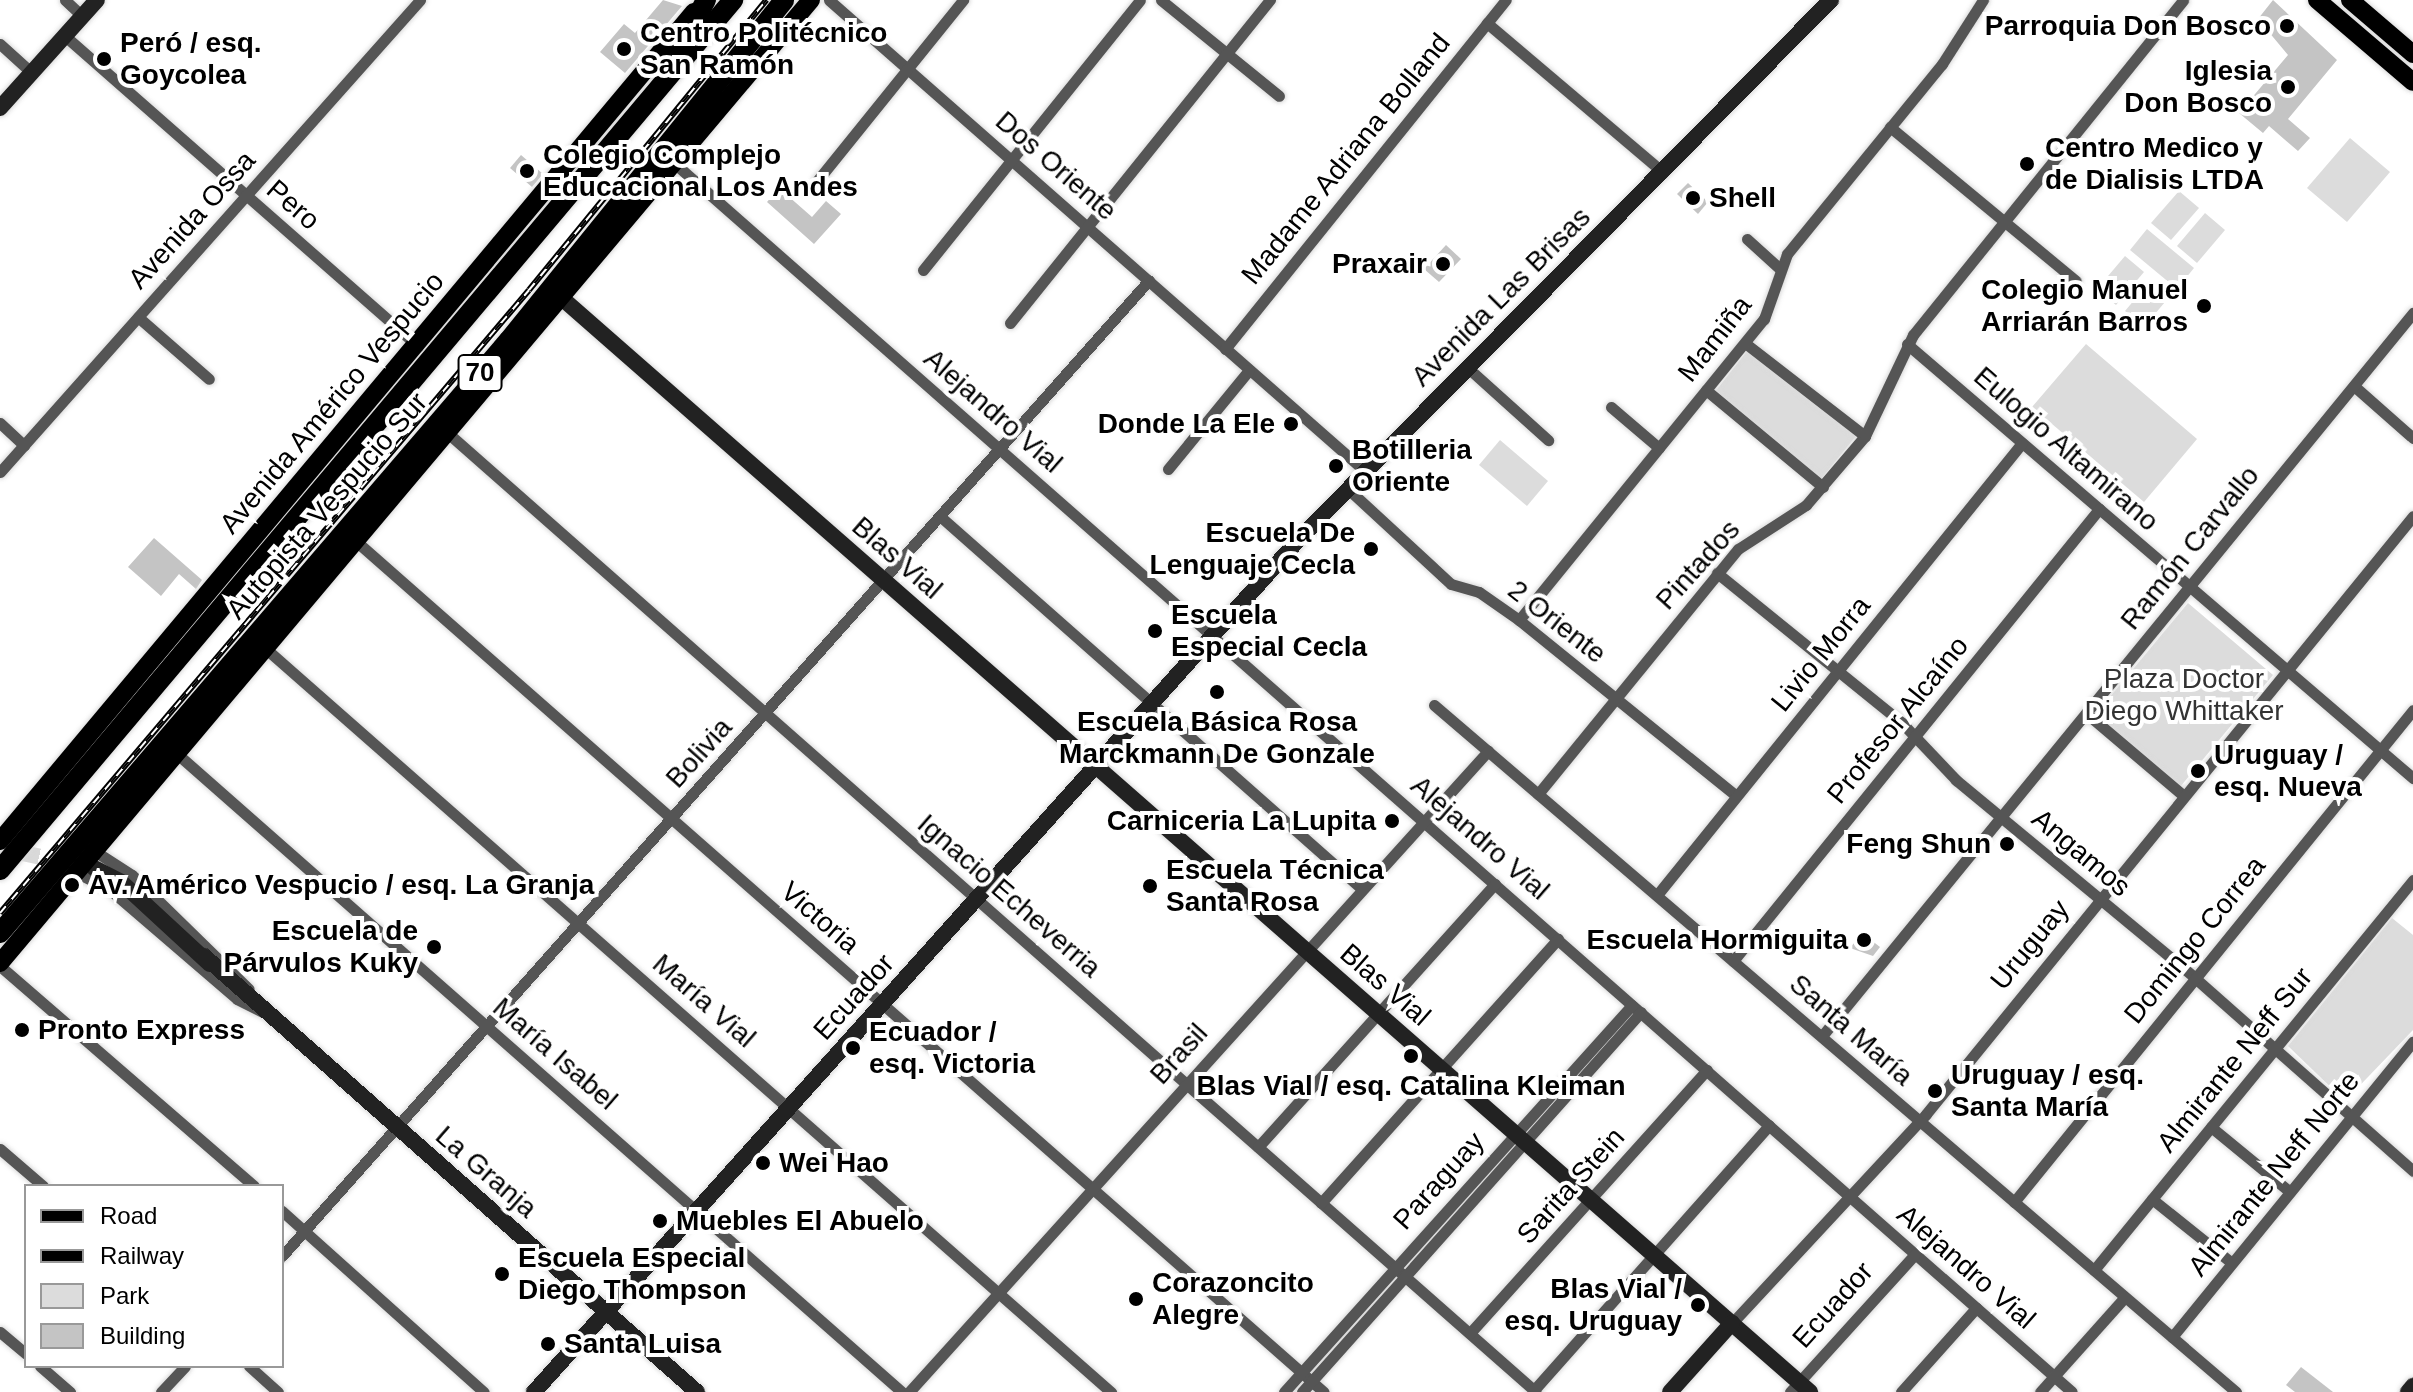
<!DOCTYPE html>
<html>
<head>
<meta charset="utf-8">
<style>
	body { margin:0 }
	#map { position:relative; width:2413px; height:1392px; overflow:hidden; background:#fff; font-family:Helvetica,sans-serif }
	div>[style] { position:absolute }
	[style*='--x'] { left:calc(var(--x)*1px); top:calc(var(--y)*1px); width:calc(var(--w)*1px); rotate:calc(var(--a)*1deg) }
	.green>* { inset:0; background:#dcdcdc }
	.building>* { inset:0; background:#c4c4c4 }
	.secondary-tunnel>* { height:16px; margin-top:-8px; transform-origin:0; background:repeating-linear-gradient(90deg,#d9d9d9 0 16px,transparent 0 24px) }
	.roads { filter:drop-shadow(0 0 2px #dbdbdb) drop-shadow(0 0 2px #dbdbdb) }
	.street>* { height:11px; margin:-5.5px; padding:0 5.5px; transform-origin:5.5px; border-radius:5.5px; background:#555 }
	.secondary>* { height:16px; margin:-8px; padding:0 8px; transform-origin:8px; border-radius:8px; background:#222 }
	.primary>* { height:18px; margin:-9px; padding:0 9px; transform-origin:9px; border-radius:9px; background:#000 }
	.highway>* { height:20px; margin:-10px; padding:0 10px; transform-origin:10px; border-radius:10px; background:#000 }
	.rail>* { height:6px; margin-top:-3px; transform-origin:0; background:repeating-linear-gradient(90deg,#fff 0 9px,#000 0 18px); box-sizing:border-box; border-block:2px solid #000 }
	.dots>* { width:22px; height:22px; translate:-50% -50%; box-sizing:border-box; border:4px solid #fff; border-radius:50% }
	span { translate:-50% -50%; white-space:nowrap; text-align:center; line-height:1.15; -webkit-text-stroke:8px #fff; paint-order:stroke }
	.shield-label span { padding:2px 6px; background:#fff; border:2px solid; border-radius:6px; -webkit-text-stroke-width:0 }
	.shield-label { font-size:26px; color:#000; font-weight:700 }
	.poi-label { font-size:28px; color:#000; font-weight:700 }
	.right { translate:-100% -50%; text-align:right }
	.left { translate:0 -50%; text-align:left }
	.street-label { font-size:28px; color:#000 }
	.park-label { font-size:28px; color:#333 }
	.legend { position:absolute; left:24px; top:1184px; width:260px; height:184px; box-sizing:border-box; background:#fff; border:2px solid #999; margin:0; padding:10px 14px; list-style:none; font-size:24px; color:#000 }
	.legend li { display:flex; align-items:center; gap:16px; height:40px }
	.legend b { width:40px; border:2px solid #999 }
</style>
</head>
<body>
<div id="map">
	<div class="green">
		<div style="clip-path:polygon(2350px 138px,2390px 172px,2347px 222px,2307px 188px)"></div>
		<div style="clip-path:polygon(2179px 191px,2199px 208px,2171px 240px,2151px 223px)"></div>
		<div style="clip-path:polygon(2205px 213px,2225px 230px,2197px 263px,2177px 246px)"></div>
		<div style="clip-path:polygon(2147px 229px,2194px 268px,2177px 289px,2130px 250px)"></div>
		<div style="clip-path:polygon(2125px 256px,2144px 272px,2116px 305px,2097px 289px)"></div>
		<div style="clip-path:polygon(2151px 280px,2170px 296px,2144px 327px,2125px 311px)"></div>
		<div style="clip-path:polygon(2086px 344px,2197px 439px,2144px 502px,2032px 407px)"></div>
		<div style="clip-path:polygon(1748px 350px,1856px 436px,1821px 479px,1714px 393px)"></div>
		<div style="clip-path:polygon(1500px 440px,1548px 481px,1527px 506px,1479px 465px)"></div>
		<div style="clip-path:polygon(2188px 603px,2273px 675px,2180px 787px,2094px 716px)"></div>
		<div style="clip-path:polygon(2392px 918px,2413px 935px,2413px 1030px,2345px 1101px,2288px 1046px)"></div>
	</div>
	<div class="building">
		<div style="clip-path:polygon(663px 0,682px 6px,625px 73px,600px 52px,624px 24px,635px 33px)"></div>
		<div style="clip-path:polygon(2273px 0,2337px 60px,2288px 119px,2310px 138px,2298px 151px,2269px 126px,2263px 133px,2239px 113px,2288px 55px,2258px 19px)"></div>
		<div style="clip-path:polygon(521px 155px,543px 174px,532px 187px,510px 168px)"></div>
		<div style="clip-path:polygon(1688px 183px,1708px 202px,1698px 214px,1677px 194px)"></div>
		<div style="clip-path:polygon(779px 188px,812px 217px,826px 201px,841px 214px,814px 244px,767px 202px)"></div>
		<div style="clip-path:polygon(1446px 245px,1461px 259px,1439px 282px,1424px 269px)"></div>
		<div style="clip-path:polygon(154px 538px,202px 580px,196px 589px,179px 574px,161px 596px,128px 567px)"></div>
		<div style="clip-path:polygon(1862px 933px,1880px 947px,1873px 956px,1850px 948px)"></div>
		<div style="clip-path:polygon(2301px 1367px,2333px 1392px,2295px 1392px,2286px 1385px)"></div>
	</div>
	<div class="secondary-tunnel">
		<div style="--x:0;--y:848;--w:71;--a:12.3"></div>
	</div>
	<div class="roads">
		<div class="street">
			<div style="--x:65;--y:0;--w:23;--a:43"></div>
			<div style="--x:829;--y:0;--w:714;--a:41.31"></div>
			<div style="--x:1161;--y:0;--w:152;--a:39.1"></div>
			<div style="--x:1487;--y:23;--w:231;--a:40.3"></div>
			<div style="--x:65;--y:36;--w:470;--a:41.3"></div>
			<div style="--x:0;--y:44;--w:43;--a:42.2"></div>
			<div style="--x:1890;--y:127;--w:241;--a:39.6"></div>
			<div style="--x:674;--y:163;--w:1861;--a:41.32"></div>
			<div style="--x:817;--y:181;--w:233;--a:-51.1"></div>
			<div style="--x:1747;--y:239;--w:43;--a:42.2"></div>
			<div style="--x:923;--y:270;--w:346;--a:-51.2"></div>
			<div style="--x:138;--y:317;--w:94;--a:41.1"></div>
			<div style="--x:1010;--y:323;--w:415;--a:-51.2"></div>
			<div style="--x:1745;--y:343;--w:152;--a:37.8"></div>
			<div style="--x:1907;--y:344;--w:667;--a:40.62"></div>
			<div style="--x:1225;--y:349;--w:448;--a:-51.2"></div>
			<div style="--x:1468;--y:368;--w:108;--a:42"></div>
			<div style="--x:2354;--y:386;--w:79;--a:41.4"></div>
			<div style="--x:1706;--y:390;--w:152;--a:39.7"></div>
			<div style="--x:1611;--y:407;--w:63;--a:40.5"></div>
			<div style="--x:0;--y:423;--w:33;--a:43"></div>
			<div style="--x:450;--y:435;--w:1447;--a:41.39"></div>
			<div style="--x:1168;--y:469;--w:128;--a:-50.7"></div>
			<div style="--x:0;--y:472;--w:632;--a:-48.34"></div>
			<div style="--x:1348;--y:489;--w:140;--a:42.7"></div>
			<div style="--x:1451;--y:584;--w:29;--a:16"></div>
			<div style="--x:1479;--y:592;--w:49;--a:35"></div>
			<div style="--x:1519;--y:620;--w:279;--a:39"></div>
			<div style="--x:942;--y:518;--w:559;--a:41.45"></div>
			<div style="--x:357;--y:542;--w:1287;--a:41.32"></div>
			<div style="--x:1717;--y:573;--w:238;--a:39"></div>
			<div style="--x:1902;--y:723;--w:79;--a:46.5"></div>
			<div style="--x:1956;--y:780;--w:310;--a:39.6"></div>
			<div style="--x:2195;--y:978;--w:291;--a:41.5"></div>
			<div style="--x:1519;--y:620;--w:388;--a:-50.9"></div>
			<div style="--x:1764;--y:319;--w:69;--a:-70.5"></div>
			<div style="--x:1787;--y:254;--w:245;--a:-50.8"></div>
			<div style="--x:1942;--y:64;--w:76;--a:-57.4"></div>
			<div style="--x:265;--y:648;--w:1127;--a:41.33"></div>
			<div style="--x:1434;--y:705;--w:1056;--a:40.58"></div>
			<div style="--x:2086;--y:713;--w:128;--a:40.3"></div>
			<div style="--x:175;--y:752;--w:969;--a:41.36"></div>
			<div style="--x:1538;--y:794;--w:316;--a:-50.8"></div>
			<div style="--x:1738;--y:549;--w:81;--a:-32.9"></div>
			<div style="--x:1806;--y:505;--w:91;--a:-49.5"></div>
			<div style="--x:1865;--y:436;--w:112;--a:-64.6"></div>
			<div style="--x:1913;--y:335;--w:430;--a:-51.1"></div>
			<div style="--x:93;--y:850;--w:46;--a:32.7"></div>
			<div style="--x:132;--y:875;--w:163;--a:44.3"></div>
			<div style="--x:75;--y:872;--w:37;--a:26"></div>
			<div style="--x:108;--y:888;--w:170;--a:40.7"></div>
			<div style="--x:237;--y:999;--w:28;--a:27"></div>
			<div style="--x:1657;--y:895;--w:581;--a:-51.08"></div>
			<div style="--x:1733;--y:961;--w:582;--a:-51"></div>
			<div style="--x:0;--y:966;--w:336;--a:40.9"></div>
			<div style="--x:1822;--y:1036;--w:934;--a:-50.74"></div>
			<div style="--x:2211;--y:1127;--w:102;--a:39.4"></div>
			<div style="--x:1258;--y:1147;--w:354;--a:-48"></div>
			<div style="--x:0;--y:1149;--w:57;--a:40.7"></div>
			<div style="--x:2152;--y:1199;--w:102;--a:38.7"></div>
			<div style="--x:2014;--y:1202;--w:633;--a:-50.96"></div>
			<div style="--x:1321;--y:1203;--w:355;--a:-48.1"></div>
			<div style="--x:282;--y:1211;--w:271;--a:41.9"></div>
			<div style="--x:282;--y:1256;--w:1305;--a:-48.38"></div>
			<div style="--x:2094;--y:1270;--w:504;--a:-50.72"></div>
			<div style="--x:1732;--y:1323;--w:285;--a:-47.1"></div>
			<div style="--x:1926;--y:1114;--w:771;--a:-50.84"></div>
			<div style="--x:0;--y:1332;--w:34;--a:40"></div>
			<div style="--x:1470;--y:1333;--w:354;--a:-48"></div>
			<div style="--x:2172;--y:1337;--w:381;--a:-50.8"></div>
			<div style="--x:40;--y:1366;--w:40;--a:41"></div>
			<div style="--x:249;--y:1366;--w:39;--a:42"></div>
			<div style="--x:1534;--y:1390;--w:354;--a:-48.4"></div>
			<div style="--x:161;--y:1392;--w:35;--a:-47"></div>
			<div style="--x:909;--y:1392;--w:864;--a:-47.91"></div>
			<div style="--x:1284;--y:1392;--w:520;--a:-48.04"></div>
			<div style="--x:1302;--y:1392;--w:509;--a:-48.26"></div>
			<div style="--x:1790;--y:1392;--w:186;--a:-47.8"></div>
			<div style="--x:1901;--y:1392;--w:113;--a:-48.2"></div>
			<div style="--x:2040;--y:1392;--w:127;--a:-48.2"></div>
		</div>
		<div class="secondary">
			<div style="--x:0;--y:108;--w:145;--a:-48.1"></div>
			<div style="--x:564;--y:300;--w:1657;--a:41.23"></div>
			<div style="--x:94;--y:868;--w:30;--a:27"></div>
			<div style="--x:121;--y:882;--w:121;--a:42.7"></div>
			<div style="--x:204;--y:956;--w:658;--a:41.49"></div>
			<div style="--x:534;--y:1392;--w:1147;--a:-48.11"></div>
			<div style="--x:1300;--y:538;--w:756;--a:-45.38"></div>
			<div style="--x:1670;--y:1392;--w:93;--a:-48.1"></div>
			<div style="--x:2408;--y:1392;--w:8;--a:-50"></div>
		</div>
		<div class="primary">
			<div style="--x:2317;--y:0;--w:126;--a:40.5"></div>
			<div style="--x:2350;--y:0;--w:83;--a:40.6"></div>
			<div style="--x:0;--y:841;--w:1081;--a:-50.07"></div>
			<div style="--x:0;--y:963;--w:1259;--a:-49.9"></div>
		</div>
		<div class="highway">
			<div style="--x:678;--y:53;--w:60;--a:-62.2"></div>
			<div style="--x:0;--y:870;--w:1138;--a:-49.88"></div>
			<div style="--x:0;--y:933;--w:781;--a:-49.36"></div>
			<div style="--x:509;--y:340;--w:437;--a:-51"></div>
		</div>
	</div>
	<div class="rail">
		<div style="--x:0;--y:913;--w:817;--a:-49.66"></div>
		<div style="--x:529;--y:290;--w:375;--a:-50.7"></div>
	</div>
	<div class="dots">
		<div style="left:2287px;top:26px;background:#000"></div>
		<div style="left:624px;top:49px;background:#000"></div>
		<div style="left:104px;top:59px;background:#000"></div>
		<div style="left:2288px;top:87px;background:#000"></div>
		<div style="left:2027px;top:164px;background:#000"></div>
		<div style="left:527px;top:171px;background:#000"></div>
		<div style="left:1693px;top:198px;background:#000"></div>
		<div style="left:1443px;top:264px;background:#000"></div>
		<div style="left:2204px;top:306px;background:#000"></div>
		<div style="left:1291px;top:424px;background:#000"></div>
		<div style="left:1336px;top:466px;background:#000"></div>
		<div style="left:1371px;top:549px;background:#000"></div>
		<div style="left:1155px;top:631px;background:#000"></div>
		<div style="left:1217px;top:692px;background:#000"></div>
		<div style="left:2198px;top:771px;background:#000"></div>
		<div style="left:1392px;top:821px;background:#000"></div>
		<div style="left:2007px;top:844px;background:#000"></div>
		<div style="left:72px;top:885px;background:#000"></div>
		<div style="left:1150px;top:886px;background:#000"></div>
		<div style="left:1864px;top:940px;background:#000"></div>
		<div style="left:434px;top:947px;background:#000"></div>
		<div style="left:22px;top:1030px;background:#000"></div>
		<div style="left:853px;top:1048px;background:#000"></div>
		<div style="left:1411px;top:1056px;background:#000"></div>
		<div style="left:1935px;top:1091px;background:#000"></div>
		<div style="left:763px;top:1163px;background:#000"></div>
		<div style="left:660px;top:1221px;background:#000"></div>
		<div style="left:502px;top:1274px;background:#000"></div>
		<div style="left:1136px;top:1299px;background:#000"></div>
		<div style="left:1698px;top:1305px;background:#000"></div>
		<div style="left:548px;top:1344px;background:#000"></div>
	</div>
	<div class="shield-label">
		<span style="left:480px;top:373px">70</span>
	</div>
	<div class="poi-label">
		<span class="right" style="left:2271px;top:26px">Parroquia Don Bosco</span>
		<span class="left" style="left:640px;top:49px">Centro Politécnico<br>San Ramón</span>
		<span class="left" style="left:120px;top:59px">Peró / esq.<br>Goycolea</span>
		<span class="right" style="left:2272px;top:87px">Iglesia<br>Don Bosco</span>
		<span class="left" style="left:2045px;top:164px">Centro Medico y<br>de Dialisis LTDA</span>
		<span class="left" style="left:543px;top:171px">Colegio Complejo<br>Educacional Los Andes</span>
		<span class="left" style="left:1709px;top:198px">Shell</span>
		<span class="right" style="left:1427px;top:264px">Praxair</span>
		<span class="right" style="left:2188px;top:306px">Colegio Manuel<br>Arriarán Barros</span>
		<span class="right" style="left:1275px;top:424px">Donde La Ele</span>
		<span class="left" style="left:1352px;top:466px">Botilleria<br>Oriente</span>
		<span class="right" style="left:1355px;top:549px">Escuela De<br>Lenguaje Cecla</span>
		<span class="left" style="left:1171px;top:631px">Escuela<br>Especial Cecla</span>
		<span style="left:1217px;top:738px">Escuela Básica Rosa<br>Marckmann De Gonzale</span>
		<span class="left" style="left:2214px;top:771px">Uruguay /<br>esq. Nueva</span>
		<span class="right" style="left:1376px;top:821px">Carniceria La Lupita</span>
		<span class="right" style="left:1991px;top:844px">Feng Shun</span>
		<span class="left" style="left:1166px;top:886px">Escuela Técnica<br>Santa Rosa</span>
		<span class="left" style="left:88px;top:885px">Av. Américo Vespucio / esq. La Granja</span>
		<span class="right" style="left:418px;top:947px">Escuela de<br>Párvulos Kuky</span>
		<span class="right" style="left:1848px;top:940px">Escuela Hormiguita</span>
		<span class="left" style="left:38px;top:1030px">Pronto Express</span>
		<span class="left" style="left:869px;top:1048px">Ecuador /<br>esq. Victoria</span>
		<span class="left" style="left:1951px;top:1091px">Uruguay / esq.<br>Santa María</span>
		<span style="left:1411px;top:1086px">Blas Vial / esq. Catalina Kleiman</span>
		<span class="left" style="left:779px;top:1163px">Wei Hao</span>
		<span class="left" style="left:676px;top:1221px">Muebles El Abuelo</span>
		<span class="left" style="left:518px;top:1274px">Escuela Especial<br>Diego Thompson</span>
		<span class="left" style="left:1152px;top:1299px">Corazoncito<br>Alegre</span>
		<span class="right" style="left:1682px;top:1305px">Blas Vial /<br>esq. Uruguay</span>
		<span class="left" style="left:564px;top:1344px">Santa Luisa</span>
	</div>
	<div class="street-label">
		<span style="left:1346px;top:159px;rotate:-51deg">Madame Adriana Bolland</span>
		<span style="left:1056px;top:166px;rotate:41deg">Dos Oriente</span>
		<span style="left:293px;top:205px;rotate:41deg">Pero</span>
		<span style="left:192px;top:220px;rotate:-48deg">Avenida Ossa</span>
		<span style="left:1501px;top:297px;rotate:-45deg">Avenida Las Brisas</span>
		<span style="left:1715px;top:339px;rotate:-52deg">Mamiña</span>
		<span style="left:332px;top:403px;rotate:-50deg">Avenida Américo Vespucio</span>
		<span style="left:993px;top:411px;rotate:41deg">Alejandro Vial</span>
		<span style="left:2066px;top:449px;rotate:41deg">Eulogio Altamirano</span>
		<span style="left:327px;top:506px;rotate:-49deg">Autopista Vespucio Sur</span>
		<span style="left:2190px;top:548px;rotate:-51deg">Ramón Carvallo</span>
		<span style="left:897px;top:558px;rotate:41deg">Blas Vial</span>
		<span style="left:1698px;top:565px;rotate:-48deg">Pintados</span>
		<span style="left:1557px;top:622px;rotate:38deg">2 Oriente</span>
		<span style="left:1821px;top:654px;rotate:-51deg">Livio Morra</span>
		<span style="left:1898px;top:720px;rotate:-51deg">Profesor Alcaíno</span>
		<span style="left:699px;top:753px;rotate:-48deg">Bolivia</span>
		<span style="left:1480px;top:838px;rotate:41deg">Alejandro Vial</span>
		<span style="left:2081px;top:853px;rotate:40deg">Angamos</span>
		<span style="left:1009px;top:896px;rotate:41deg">Ignacio Echeverria</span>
		<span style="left:820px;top:918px;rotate:41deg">Victoria</span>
		<span style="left:2195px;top:940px;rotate:-51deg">Domingo Correa</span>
		<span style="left:2030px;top:945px;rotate:-51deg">Uruguay</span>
		<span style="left:1385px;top:985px;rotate:41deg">Blas Vial</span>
		<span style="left:854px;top:997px;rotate:-48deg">Ecuador</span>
		<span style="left:704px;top:1001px;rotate:41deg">María Vial</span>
		<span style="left:1851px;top:1030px;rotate:41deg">Santa María</span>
		<span style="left:555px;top:1054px;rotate:41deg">María Isabel</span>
		<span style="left:1179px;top:1054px;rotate:-48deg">Brasil</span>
		<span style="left:2235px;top:1060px;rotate:-51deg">Almirante Neff Sur</span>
		<span style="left:486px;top:1172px;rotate:41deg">La Granja</span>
		<span style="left:2274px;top:1174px;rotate:-51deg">Almirante Neff Norte</span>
		<span style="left:1439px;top:1181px;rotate:-48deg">Paraguay</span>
		<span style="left:1571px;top:1186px;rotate:-48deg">Sarita Stein</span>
		<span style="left:1966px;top:1267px;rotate:41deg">Alejandro Vial</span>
		<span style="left:1833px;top:1305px;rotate:-48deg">Ecuador</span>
	</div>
	<div class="park-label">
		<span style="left:2184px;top:695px">Plaza Doctor<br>Diego Whittaker</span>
	</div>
	<ul class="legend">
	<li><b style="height:10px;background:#000"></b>Road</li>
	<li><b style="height:10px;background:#000"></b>Railway</li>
	<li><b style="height:22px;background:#dcdcdc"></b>Park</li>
	<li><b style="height:22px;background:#c4c4c4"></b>Building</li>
	</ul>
</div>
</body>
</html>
